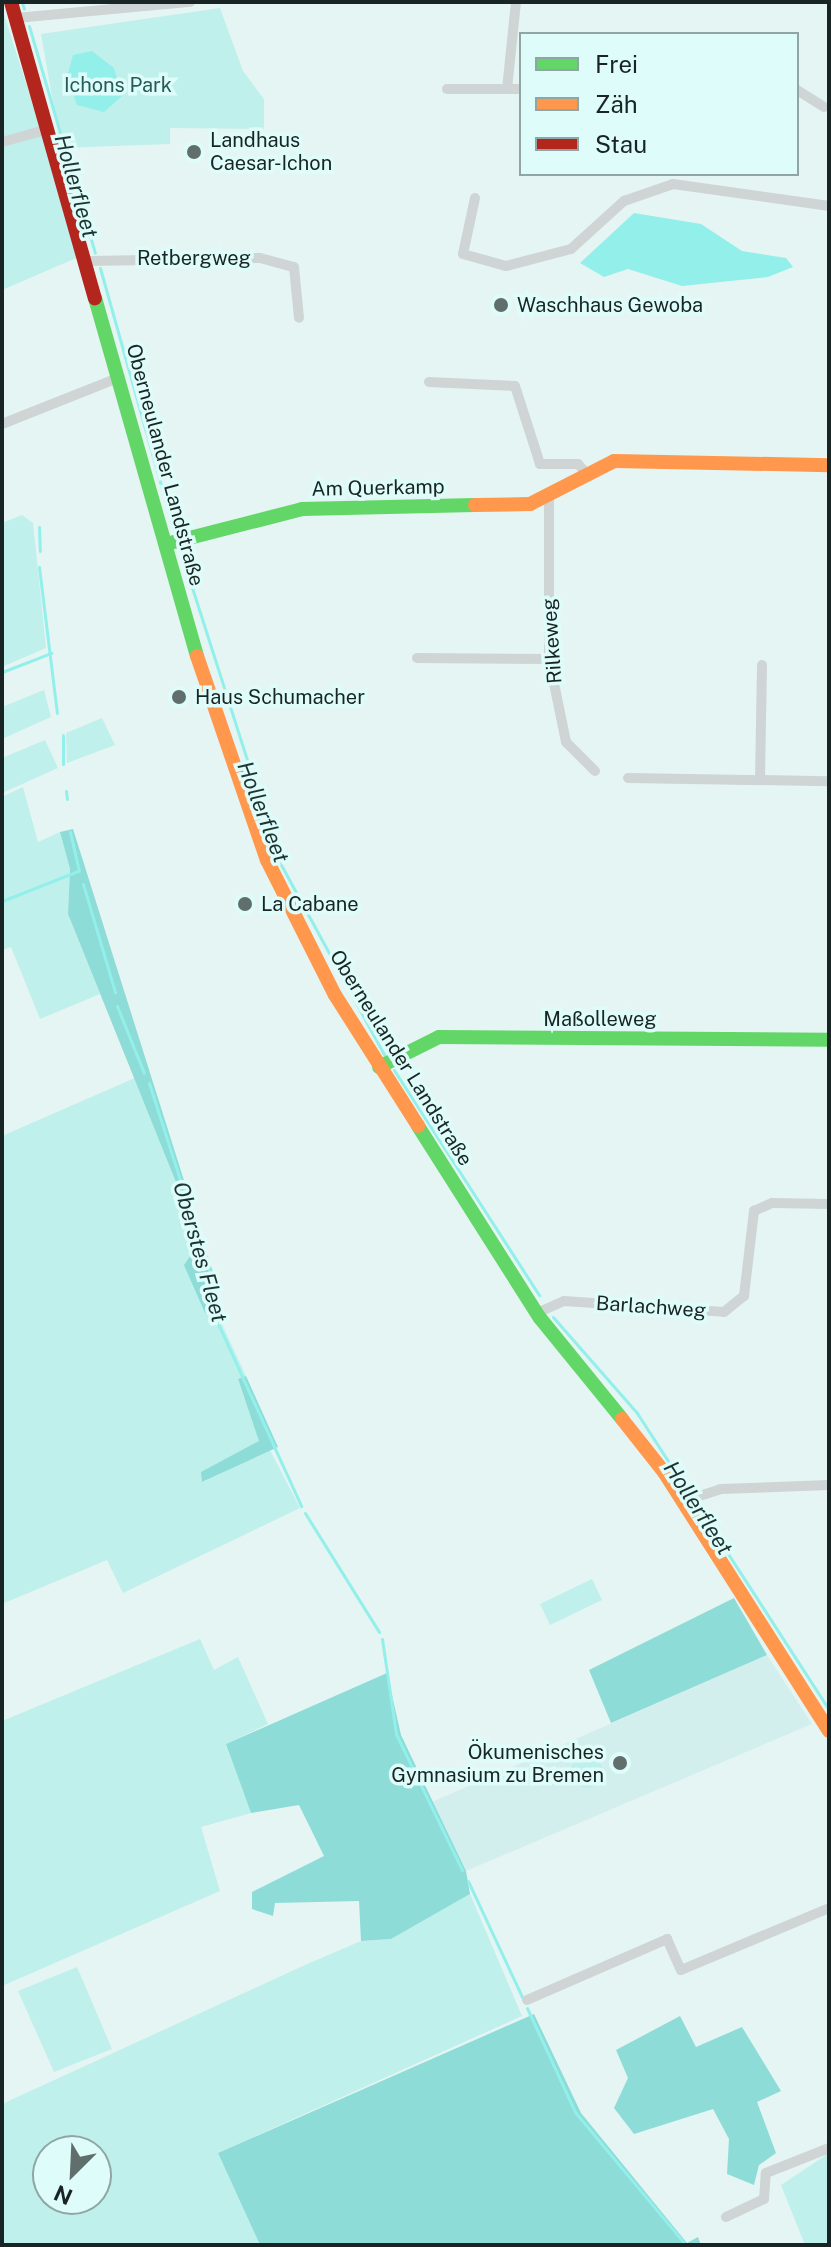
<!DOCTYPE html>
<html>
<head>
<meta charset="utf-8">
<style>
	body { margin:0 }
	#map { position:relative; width:831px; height:2247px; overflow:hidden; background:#e5f5f3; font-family:"Public Sans",sans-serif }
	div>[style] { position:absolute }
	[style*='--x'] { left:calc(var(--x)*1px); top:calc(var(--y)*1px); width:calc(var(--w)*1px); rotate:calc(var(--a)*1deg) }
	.built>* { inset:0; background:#d2efed }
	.green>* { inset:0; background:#c0f0eb }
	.round { border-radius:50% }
	.forest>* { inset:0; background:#8ddcd7 }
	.water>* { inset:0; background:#93efea }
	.stream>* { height:3px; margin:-1.5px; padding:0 1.5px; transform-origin:1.5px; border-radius:1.5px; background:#93efea }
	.street>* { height:10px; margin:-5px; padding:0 5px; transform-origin:5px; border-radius:5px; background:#cfd5d4 }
	.fast>* { height:14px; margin:-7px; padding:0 7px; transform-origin:7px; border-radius:7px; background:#63d668 }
	.slow>* { height:14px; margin:-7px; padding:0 7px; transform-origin:7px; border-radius:7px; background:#ff974d }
	.jam>* { height:14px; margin:-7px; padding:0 7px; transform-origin:7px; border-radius:7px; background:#b3261e }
	.dots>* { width:22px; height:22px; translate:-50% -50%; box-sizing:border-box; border:4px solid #defcf9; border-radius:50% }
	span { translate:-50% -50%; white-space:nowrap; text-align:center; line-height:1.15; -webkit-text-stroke:7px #defcf9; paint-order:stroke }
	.park-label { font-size:20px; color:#255b58 }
	.poi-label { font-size:20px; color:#192524 }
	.left { translate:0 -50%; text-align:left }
	.right { translate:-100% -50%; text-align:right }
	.street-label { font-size:20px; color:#192524 }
	.water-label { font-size:22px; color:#1d3432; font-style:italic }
	.frame { position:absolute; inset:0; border:4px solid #192524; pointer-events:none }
	.legend { position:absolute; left:519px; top:32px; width:280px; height:144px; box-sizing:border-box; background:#defcf9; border:2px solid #8fa6a4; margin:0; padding:10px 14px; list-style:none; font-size:24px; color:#192524 }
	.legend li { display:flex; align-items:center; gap:16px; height:40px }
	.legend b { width:40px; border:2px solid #8fa6a4 }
	.north { position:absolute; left:32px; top:2135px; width:80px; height:80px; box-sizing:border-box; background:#defcf9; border:2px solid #8fa6a4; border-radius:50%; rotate:204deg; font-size:22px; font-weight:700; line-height:32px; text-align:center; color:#192524 }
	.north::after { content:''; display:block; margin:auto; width:28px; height:36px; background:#606e6c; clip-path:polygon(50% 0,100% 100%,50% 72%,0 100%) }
</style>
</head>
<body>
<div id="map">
	<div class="built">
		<div style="clip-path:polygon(767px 1655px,812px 1724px,466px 1871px,432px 1802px)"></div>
	</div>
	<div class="green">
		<div style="clip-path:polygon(2px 8px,81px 256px,2px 290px)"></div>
		<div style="clip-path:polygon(220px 8px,243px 71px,264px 99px,264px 129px,170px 128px,170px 144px,61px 148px,41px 34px)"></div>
		<div style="clip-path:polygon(22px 515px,33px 523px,46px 648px,2px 667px,2px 523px)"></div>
		<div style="clip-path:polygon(44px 690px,51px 717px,2px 739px,2px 707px)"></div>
		<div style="clip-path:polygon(102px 718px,115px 745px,67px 763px,66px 733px)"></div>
		<div style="clip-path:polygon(45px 740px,58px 768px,2px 793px,2px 758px)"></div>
		<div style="clip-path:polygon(23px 787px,38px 842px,60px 832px,70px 869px,68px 914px,100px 994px,40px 1019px,11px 947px,2px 950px,2px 797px)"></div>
		<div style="clip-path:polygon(137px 1077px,182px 1197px,197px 1293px,205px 1312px,214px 1307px,246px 1376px,238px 1380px,260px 1441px,202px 1472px,203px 1482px,270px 1450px,300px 1508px,123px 1593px,107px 1560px,2px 1604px,2px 1136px)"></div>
		<div style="clip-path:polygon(592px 1579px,602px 1600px,550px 1625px,540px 1604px)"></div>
		<div style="clip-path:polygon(200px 1639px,214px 1670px,238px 1657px,268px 1724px,226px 1744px,251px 1813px,201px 1827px,220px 1891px,2px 1986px,2px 1721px)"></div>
		<div class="round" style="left:571px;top:1756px;width:32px;height:32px"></div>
		<div style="clip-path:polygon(evenodd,470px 1894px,522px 2016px,218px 2153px,260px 2245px,2px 2245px,2px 2104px,305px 1965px,361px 1941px,391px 1939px,470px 1894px,48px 2151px,96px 2151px,96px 2199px,48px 2199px,48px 2151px)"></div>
		<div style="clip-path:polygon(77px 1967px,112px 2049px,54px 2072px,18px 1991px)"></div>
		<div style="clip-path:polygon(829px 2153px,829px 2245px,805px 2245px,781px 2185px)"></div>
	</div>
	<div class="forest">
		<div style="clip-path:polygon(73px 829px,217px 1285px,214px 1307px,205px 1313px,184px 1265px,195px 1249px,182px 1197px,68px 914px,70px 869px,60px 832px)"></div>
		<div style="clip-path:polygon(246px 1376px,278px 1447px,202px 1482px,201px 1472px,259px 1441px,238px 1379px)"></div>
		<div style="clip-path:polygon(734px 1598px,767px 1655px,611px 1723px,589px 1670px)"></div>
		<div style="clip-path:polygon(387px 1673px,401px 1735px,466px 1871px,470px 1894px,391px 1939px,361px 1941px,359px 1901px,275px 1903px,273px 1916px,252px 1909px,252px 1892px,324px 1856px,299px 1805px,251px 1813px,226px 1744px)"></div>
		<div style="clip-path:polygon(534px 2014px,581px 2113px,687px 2243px,698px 2237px,701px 2245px,260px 2245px,218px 2153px)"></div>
		<div style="clip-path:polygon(680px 2016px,696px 2047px,742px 2027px,781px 2091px,757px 2102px,776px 2153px,759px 2165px,754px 2185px,727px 2174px,729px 2139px,713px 2109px,634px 2134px,614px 2108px,628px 2078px,616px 2050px)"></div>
	</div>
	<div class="water">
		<div style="clip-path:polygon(92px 51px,114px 68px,122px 96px,104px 112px,77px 105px,67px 77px,73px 55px)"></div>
		<div style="clip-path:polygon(634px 213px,701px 224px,742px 251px,786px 258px,793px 267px,768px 277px,682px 286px,628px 269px,604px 277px,580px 263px)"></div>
	</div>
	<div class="stream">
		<div style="--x:22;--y:2;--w:7;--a:74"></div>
		<div style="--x:29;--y:26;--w:236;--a:73.8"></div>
		<div style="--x:100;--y:268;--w:274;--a:74.3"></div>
		<div style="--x:39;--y:527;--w:24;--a:88"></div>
		<div style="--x:181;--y:553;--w:323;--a:72.3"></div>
		<div style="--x:279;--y:861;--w:220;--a:61.5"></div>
		<div style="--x:39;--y:567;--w:147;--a:83"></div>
		<div style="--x:2;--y:672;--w:53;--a:-21.2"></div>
		<div style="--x:63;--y:764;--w:29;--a:-90"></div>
		<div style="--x:66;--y:791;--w:8;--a:83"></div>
		<div style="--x:70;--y:832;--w:40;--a:77"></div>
		<div style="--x:83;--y:884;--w:113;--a:73.5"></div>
		<div style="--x:2;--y:901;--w:82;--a:-21.5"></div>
		<div style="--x:117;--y:1006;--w:72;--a:68.1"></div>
		<div style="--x:394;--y:1070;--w:268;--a:57.2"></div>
		<div style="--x:149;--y:1083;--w:209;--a:72.2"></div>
		<div style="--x:213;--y:1282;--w:24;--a:97"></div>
		<div style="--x:210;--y:1306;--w:220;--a:65.5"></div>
		<div style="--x:553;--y:1317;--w:128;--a:48.8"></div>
		<div style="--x:637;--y:1413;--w:354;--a:57.1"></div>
		<div style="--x:305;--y:1513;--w:140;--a:58.1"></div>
		<div style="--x:382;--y:1639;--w:96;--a:81.6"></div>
		<div style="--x:396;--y:1734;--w:151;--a:64.1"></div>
		<div style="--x:468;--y:1881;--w:128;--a:65"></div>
		<div style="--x:527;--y:2008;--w:115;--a:65.2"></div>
		<div style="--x:575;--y:2112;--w:173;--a:50.2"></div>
	</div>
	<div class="street">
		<div style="--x:16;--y:18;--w:175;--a:-5.3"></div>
		<div style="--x:447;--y:89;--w:74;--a:0"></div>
		<div style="--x:507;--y:89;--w:87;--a:-84.1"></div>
		<div style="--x:797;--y:90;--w:32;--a:32"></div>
		<div style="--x:2;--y:142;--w:49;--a:-15.5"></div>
		<div style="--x:475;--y:198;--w:57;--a:102.1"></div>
		<div style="--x:463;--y:254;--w:45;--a:15.6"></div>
		<div style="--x:506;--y:266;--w:67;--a:-14.7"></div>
		<div style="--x:571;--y:249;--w:72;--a:-42.2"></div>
		<div style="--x:624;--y:201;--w:52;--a:-19.1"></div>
		<div style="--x:673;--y:184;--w:158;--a:8"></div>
		<div style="--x:89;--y:261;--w:171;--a:-1"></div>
		<div style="--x:260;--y:258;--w:35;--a:15"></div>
		<div style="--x:294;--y:267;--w:51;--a:84.4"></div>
		<div style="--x:429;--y:382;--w:86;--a:2.7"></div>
		<div style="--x:515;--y:386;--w:82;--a:72.2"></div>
		<div style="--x:540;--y:464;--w:38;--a:0"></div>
		<div style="--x:578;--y:464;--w:13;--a:48"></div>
		<div style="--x:2;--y:424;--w:127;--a:-21.7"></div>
		<div style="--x:549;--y:497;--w:162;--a:90"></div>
		<div style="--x:549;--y:659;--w:85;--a:78.4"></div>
		<div style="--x:566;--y:742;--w:41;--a:45"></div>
		<div style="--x:417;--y:658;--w:132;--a:0.4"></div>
		<div style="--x:628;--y:778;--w:201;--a:0.9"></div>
		<div style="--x:760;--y:780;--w:115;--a:-89"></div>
		<div style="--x:537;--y:1313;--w:30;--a:-24"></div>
		<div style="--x:564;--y:1301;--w:160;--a:3.9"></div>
		<div style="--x:724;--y:1312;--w:26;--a:-39"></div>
		<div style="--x:744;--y:1296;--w:86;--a:-83.3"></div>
		<div style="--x:754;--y:1211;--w:20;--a:-24"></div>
		<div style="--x:772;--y:1203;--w:57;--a:1"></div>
		<div style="--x:684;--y:1501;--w:39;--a:-18"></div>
		<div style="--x:721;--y:1489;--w:108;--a:-2.1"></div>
		<div style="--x:527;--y:2000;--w:153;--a:-23.5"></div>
		<div style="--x:667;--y:1939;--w:34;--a:66"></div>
		<div style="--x:681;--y:1970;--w:160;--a:-22.7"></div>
		<div style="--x:726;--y:2217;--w:42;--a:-25.3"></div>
		<div style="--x:764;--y:2199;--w:26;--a:-86"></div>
		<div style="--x:766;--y:2173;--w:68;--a:-21.6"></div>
	</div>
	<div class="fast">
		<div style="--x:95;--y:298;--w:372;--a:74.1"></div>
		<div style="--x:166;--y:544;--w:140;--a:-14.4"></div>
		<div style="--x:302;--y:509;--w:173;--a:-1.3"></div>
		<div style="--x:379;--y:1067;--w:67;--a:-26.6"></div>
		<div style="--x:439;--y:1037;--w:390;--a:0.4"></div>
		<div style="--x:418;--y:1126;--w:227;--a:57.6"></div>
		<div style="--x:540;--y:1318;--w:130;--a:50.9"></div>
	</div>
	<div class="slow">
		<div style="--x:475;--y:505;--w:55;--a:-1"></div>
		<div style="--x:530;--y:504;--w:94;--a:-27.1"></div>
		<div style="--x:614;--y:461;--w:215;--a:1.1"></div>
		<div style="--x:197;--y:656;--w:216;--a:71.1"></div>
		<div style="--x:267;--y:860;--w:151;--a:63.3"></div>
		<div style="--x:335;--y:995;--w:155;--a:57.6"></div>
		<div style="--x:622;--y:1419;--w:68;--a:51.6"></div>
		<div style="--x:664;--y:1472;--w:307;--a:57.5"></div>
	</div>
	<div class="jam">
		<div style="--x:11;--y:2;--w:308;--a:74.2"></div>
	</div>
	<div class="dots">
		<div style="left:194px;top:152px;background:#606e6c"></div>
		<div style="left:501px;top:305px;background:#606e6c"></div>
		<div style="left:179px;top:697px;background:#606e6c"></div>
		<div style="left:245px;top:904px;background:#606e6c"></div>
		<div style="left:620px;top:1763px;background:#606e6c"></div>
	</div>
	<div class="park-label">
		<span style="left:118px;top:85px">Ichons Park</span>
	</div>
	<div class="poi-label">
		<span class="left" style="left:210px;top:152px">Landhaus<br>Caesar-Ichon</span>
		<span class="left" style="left:517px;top:305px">Waschhaus Gewoba</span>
		<span class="left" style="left:195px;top:697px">Haus Schumacher</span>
		<span class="left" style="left:261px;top:904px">La Cabane</span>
		<span class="right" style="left:604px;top:1764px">Ökumenisches<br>Gymnasium zu Bremen</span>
	</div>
	<div class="street-label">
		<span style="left:194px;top:258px">Retbergweg</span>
		<span style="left:165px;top:465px;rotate:75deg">Oberneulander Landstraße</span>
		<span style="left:378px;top:488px;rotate:-1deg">Am Querkamp</span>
		<span style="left:552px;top:641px;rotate:-94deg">Rilkeweg</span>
		<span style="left:600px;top:1019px">Maßolleweg</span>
		<span style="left:401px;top:1058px;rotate:58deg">Oberneulander Landstraße</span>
		<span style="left:651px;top:1307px;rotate:4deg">Barlachweg</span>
	</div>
	<div class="water-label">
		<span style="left:76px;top:186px;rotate:74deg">Hollerfleet</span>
		<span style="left:263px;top:812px;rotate:69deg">Hollerfleet</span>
		<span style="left:200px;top:1252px;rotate:74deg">Oberstes Fleet</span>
		<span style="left:698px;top:1508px;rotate:57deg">Hollerfleet</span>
	</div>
	<div class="frame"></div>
	<ul class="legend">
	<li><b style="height:10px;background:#63d668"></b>Frei</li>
	<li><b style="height:10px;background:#ff974d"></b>Zäh</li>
	<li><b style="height:10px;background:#b3261e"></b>Stau</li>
	</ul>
	<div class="north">N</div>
</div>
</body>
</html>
